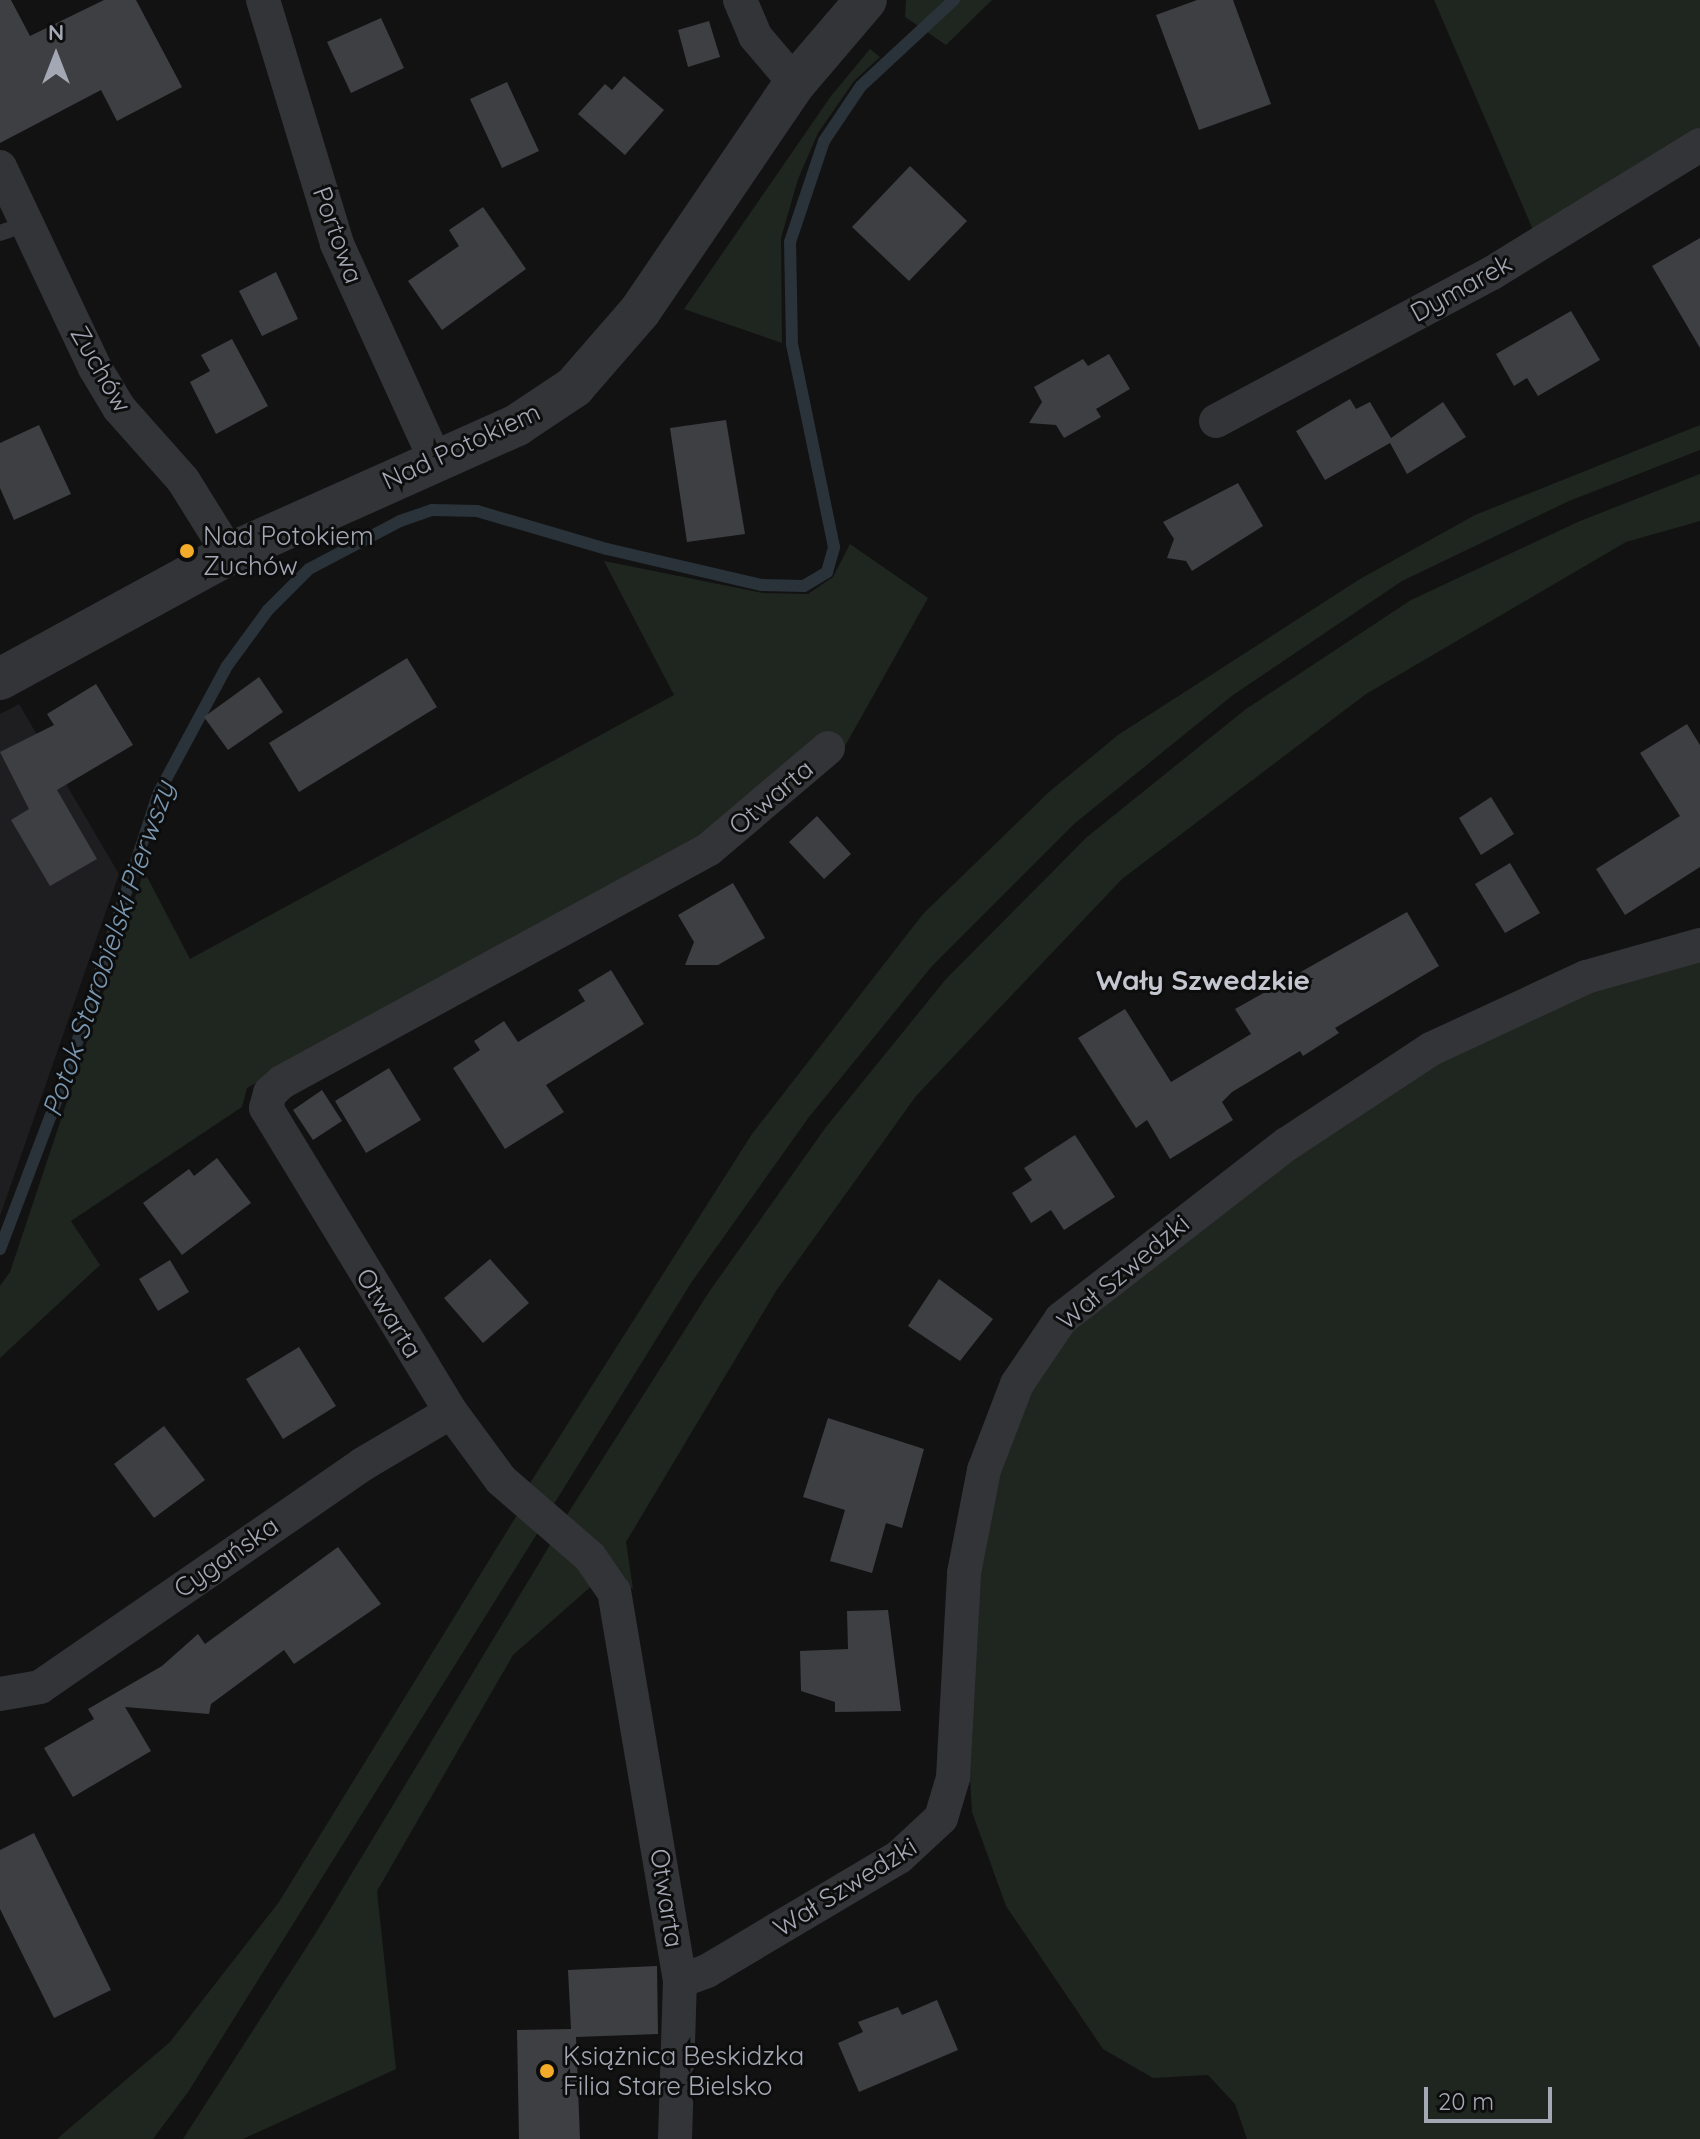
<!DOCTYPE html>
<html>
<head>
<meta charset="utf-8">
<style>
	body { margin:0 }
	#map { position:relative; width:1700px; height:2139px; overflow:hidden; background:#121213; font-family:Quicksand,sans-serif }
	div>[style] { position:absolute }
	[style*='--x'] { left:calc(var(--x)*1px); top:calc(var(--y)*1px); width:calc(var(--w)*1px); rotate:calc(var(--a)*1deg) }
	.built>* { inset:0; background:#1e1e20 }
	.green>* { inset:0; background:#1e261f }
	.stream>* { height:12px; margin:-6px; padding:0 6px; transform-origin:6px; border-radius:6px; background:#2a3339 }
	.building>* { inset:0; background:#3e3f43 }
	.service>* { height:16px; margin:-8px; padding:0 8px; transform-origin:8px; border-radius:8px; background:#333438 }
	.minor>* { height:34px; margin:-17px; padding:0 17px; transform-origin:17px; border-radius:17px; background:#333438 }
	.tertiary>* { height:42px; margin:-21px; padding:0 21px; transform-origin:21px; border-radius:21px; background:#333438 }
	.dots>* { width:22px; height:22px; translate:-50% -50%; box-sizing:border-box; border:4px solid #0d0d0e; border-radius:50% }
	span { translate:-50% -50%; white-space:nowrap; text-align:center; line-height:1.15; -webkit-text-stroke:6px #0d0d0e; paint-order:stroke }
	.street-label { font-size:26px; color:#a3a8b4 }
	.poi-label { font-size:26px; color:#a3a8b4 }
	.left { translate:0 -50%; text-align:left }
	.water-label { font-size:28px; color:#7997b0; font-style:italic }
	.neighbourhood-label { font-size:28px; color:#c4c7d0; font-weight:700 }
	.north { position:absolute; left:16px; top:16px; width:80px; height:80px; -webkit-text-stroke:6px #0d0d0e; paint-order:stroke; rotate:0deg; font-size:22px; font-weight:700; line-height:32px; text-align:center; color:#a3a8b4 }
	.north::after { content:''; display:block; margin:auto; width:28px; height:36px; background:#a3a8b4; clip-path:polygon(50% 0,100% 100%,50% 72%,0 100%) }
	.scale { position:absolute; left:1424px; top:2087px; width:128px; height:36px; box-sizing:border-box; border:4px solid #a3a8b4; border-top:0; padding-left:10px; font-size:24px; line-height:28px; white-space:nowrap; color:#a3a8b4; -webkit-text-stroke:6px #0d0d0e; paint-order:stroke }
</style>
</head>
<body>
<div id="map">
	<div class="built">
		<div style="clip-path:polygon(19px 704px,119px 874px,0 1216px,0 714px)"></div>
	</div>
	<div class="green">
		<div style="clip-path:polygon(906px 0,992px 0,946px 45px,905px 17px)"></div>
		<div style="clip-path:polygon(1434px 0,1700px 0,1700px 131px,1534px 232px)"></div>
		<div style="clip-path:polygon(870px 49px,880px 57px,854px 81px,818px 133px,798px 179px,781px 238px,782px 343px,684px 309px,831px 96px)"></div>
		<div style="clip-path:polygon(1700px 425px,1700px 450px,1569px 501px,1402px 581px,1233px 695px,1074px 824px,932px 966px,809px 1117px,691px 1283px,549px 1512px,525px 1491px,752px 1134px,923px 914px,1049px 792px,1118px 735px,1360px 579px,1475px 515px)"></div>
		<div style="clip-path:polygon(1700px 474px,1700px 521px,1626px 542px,1366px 694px,1122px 879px,916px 1096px,776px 1291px,626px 1542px,633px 1589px,617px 1579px,563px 1521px,709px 1292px,826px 1127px,946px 979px,1087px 837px,1246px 709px,1411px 600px,1580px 521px)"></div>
		<div style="clip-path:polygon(850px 544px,928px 598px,845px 746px,831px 734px,702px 841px,247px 1088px,242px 1107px,71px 1221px,100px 1265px,0 1358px,0 1286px,10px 1272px,144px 871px,190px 959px,674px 695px,604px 561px,763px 593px,808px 594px,833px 577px)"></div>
		<div style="clip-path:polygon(1700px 956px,1700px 2139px,1247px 2139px,1235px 2104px,1208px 2075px,1153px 2078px,1103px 2049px,1006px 1906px,972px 1812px,966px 1712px,969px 1618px,995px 1469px,1052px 1348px,1230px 1197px,1513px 1016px)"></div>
		<div style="clip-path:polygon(520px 1510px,540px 1529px,188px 2092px,153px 2139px,57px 2139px,170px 2042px,279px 1902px)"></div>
		<div style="clip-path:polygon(553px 1540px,595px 1583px,513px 1655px,377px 1891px,396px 2069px,243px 2139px,183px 2139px,317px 1931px)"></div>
	</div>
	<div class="stream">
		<div style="--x:0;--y:1249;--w:188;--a:-69.2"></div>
		<div style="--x:67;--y:1073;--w:293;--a:-71.9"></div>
		<div style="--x:158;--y:794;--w:145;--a:-61.7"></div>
		<div style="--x:227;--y:666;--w:69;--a:-53.8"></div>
		<div style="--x:268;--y:610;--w:58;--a:-45"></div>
		<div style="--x:309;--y:569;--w:103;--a:-27.8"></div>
		<div style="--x:400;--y:521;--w:34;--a:-19"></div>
		<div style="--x:432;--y:510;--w:45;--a:1.3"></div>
		<div style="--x:477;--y:511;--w:135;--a:16.3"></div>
		<div style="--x:607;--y:549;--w:159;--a:13.1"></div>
		<div style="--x:762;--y:585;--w:42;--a:1.4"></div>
		<div style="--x:804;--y:586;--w:27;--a:-31"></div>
		<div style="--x:827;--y:572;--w:26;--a:-74"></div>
		<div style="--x:834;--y:547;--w:206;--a:-101.7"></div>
		<div style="--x:792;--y:345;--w:103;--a:-91.1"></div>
		<div style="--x:790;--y:242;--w:107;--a:-71.4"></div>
		<div style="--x:824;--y:141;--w:66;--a:-56.1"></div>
		<div style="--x:861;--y:86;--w:127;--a:-42.8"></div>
	</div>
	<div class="building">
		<div style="clip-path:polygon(0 0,11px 0,30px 36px,104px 0,136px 0,182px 87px,117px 121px,101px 90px,0 143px)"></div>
		<div style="clip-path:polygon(1197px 0,1233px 0,1271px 104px,1199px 130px,1156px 15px)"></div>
		<div style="clip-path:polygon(381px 18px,404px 68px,351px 93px,327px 42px)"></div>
		<div style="clip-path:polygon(709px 21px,720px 57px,688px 67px,678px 30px)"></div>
		<div style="clip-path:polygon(624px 76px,664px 110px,625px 155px,578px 114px,605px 84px,612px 90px)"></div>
		<div style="clip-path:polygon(507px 82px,539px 151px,502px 168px,470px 99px)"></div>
		<div style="clip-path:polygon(910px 166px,967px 221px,909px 281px,852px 227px)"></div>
		<div style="clip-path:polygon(483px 207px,526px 269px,442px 330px,408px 281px,459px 246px,449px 230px)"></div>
		<div style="clip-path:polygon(1700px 238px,1700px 348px,1652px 266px)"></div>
		<div style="clip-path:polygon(276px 272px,298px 319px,262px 336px,239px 291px)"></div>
		<div style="clip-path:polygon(1571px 311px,1600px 360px,1538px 396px,1527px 378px,1514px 386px,1496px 354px)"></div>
		<div style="clip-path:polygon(232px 339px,268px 406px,216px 434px,190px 382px,210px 371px,201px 355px)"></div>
		<div style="clip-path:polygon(1109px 354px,1130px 389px,1096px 409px,1101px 417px,1064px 438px,1056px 425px,1029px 423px,1042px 402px,1034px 387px,1083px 359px,1088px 366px)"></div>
		<div style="clip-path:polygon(1350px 399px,1356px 409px,1370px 402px,1391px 438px,1443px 402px,1466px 437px,1407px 474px,1390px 443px,1325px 480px,1296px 431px)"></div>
		<div style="clip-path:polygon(726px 420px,745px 534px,687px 542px,670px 428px)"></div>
		<div style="clip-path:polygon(39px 425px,71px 494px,14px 520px,0 488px,0 443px)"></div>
		<div style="clip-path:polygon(1238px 483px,1263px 526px,1192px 571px,1186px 561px,1167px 558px,1174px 539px,1163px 522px)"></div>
		<div style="clip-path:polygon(407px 658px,437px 707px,299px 792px,269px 743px)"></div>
		<div style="clip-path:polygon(259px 677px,283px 712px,228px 750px,204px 717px)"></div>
		<div style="clip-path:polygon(96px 684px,133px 745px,57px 790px,97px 859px,50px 886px,11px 820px,29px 809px,0 752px,54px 725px,47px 714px)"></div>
		<div style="clip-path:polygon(1687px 724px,1700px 745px,1700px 867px,1625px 915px,1596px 869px,1680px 816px,1640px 753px)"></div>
		<div style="clip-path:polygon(1491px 797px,1514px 834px,1481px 855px,1459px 818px)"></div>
		<div style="clip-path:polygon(817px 816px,851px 854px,824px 879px,789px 842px)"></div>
		<div style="clip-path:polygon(1510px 863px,1540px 913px,1505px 933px,1475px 884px)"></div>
		<div style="clip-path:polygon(733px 883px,765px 938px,718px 965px,685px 965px,694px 942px,678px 915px)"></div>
		<div style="clip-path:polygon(1407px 912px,1439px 966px,1335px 1028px,1339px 1033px,1303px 1056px,1300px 1051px,1232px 1092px,1222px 1102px,1233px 1120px,1170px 1159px,1147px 1120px,1136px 1128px,1078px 1038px,1125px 1009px,1171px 1082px,1251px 1034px,1235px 1009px)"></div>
		<div style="clip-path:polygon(611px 970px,644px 1024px,546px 1085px,564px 1112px,505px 1149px,453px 1068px,480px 1050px,474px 1041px,504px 1021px,518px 1042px,585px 1001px,578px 990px)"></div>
		<div style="clip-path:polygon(389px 1068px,421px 1120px,366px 1153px,335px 1101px)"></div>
		<div style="clip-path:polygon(322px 1090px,342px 1121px,313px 1140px,293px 1110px)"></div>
		<div style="clip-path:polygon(1075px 1135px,1115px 1197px,1064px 1230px,1051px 1210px,1031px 1223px,1012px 1193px,1032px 1180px,1024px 1168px)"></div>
		<div style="clip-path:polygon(217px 1158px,251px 1203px,182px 1255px,143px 1203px,189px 1169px,194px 1176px)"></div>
		<div style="clip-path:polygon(490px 1259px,529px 1303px,483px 1343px,444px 1298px)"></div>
		<div style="clip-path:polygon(170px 1260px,189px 1292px,158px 1311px,139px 1279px)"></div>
		<div style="clip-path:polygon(939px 1279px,993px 1319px,960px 1361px,908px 1326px)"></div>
		<div style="clip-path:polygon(299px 1347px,336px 1406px,283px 1439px,246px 1379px)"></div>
		<div style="clip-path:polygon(828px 1418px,924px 1449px,902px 1528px,886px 1523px,872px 1573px,830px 1561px,845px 1510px,803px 1497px)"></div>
		<div style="clip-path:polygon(164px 1426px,205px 1480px,154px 1518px,114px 1464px)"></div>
		<div style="clip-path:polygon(338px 1547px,381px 1604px,294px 1664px,284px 1650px,211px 1704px,209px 1714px,125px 1707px,151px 1751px,73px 1797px,44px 1748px,94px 1719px,88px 1709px,162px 1666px,198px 1634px,205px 1644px)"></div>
		<div style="clip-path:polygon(888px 1610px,901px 1711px,835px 1712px,835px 1702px,801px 1691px,800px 1651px,848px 1649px,847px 1611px)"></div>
		<div style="clip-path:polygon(34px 1833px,111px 1990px,54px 2018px,0 1909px,0 1850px)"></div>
		<div style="clip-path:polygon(657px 1966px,658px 2034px,576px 2037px,580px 2139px,519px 2139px,517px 2030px,571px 2029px,568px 1970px)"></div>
		<div style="clip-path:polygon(937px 2000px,958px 2050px,859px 2092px,838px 2043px,863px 2032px,858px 2022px,898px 2007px,902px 2015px)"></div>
	</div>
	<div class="service">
		<div style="--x:0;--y:233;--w:31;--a:-19"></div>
	</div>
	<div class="minor">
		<div style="--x:263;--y:0;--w:255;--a:73.1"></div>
		<div style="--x:337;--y:244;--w:239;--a:65.5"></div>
		<div style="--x:740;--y:0;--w:39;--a:67"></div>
		<div style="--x:755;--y:36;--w:62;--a:49.6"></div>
		<div style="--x:0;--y:167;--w:222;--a:64.7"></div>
		<div style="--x:95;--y:368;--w:47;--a:59"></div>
		<div style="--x:119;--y:408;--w:96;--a:48.4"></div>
		<div style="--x:183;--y:480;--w:87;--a:58.1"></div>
		<div style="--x:1216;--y:421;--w:313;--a:-28.2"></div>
		<div style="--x:1492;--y:273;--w:244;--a:-31.6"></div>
		<div style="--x:0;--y:1694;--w:41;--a:-9.9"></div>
		<div style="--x:40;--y:1687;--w:393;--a:-34.6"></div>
		<div style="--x:363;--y:1464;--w:102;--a:-30.6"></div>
		<div style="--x:680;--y:1981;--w:29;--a:-20"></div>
		<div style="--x:707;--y:1971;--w:223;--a:-30.7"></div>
		<div style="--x:899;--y:1857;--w:57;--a:-42.9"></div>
		<div style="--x:941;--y:1818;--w:42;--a:-73.3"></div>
		<div style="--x:953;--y:1778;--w:205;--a:-86.9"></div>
		<div style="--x:964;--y:1573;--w:105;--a:-79"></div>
		<div style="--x:984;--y:1470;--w:92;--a:-69"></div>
		<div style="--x:1017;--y:1384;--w:78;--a:-55.9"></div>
		<div style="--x:1061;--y:1319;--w:286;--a:-37.8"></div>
		<div style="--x:1287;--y:1144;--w:173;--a:-33.4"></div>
		<div style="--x:1431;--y:1049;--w:171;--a:-24.9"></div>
		<div style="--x:1586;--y:977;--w:118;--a:-15.7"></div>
		<div style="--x:675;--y:2139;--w:158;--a:-88.2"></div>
		<div style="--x:680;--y:1981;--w:395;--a:-99.6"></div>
		<div style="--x:614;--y:1592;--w:42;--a:-124.4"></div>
		<div style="--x:590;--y:1557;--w:118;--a:-139.1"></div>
		<div style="--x:501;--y:1480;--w:84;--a:-126.3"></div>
		<div style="--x:451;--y:1412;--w:356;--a:-121.3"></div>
		<div style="--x:266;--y:1108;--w:16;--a:-75"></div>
		<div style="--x:270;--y:1093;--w:16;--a:-43"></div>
		<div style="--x:282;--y:1082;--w:486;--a:-28.6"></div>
		<div style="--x:709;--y:849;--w:156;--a:-40.3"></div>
	</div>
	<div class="tertiary">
		<div style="--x:0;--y:679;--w:261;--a:-28.6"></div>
		<div style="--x:229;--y:554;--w:316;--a:-24.1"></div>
		<div style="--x:517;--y:425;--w:69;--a:-33.7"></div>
		<div style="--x:574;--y:387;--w:101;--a:-49"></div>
		<div style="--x:640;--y:311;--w:276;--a:-55.8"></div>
		<div style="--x:795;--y:83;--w:109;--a:-49.5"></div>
	</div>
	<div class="dots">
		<div style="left:187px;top:551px;background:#f3ab2a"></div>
		<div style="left:547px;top:2071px;background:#f3ab2a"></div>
	</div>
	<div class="street-label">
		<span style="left:338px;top:235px;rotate:70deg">Portowa</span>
		<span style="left:1461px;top:288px;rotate:-29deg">Dymarek</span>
		<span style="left:101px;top:369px;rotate:60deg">Zuchów</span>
		<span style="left:461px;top:446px;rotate:-25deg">Nad Potokiem</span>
		<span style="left:771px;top:797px;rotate:-40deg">Otwarta</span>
		<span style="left:1123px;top:1272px;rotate:-40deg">Wał Szwedzki</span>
		<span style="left:389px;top:1313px;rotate:58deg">Otwarta</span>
		<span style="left:226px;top:1557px;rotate:-35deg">Cygańska</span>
		<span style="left:845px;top:1887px;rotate:-32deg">Wał Szwedzki</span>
		<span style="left:667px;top:1898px;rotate:81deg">Otwarta</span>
	</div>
	<div class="poi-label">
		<span class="left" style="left:203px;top:551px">Nad Potokiem<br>Zuchów</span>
		<span class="left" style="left:563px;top:2071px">Książnica Beskidzka<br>Filia Stare Bielsko</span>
	</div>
	<div class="water-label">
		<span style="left:108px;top:949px;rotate:-71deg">Potok Starobielski Pierwszy</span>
	</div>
	<div class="neighbourhood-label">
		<span style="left:1203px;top:980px">Wały Szwedzkie</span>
	</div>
	<div class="north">N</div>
	<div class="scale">20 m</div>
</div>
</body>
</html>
